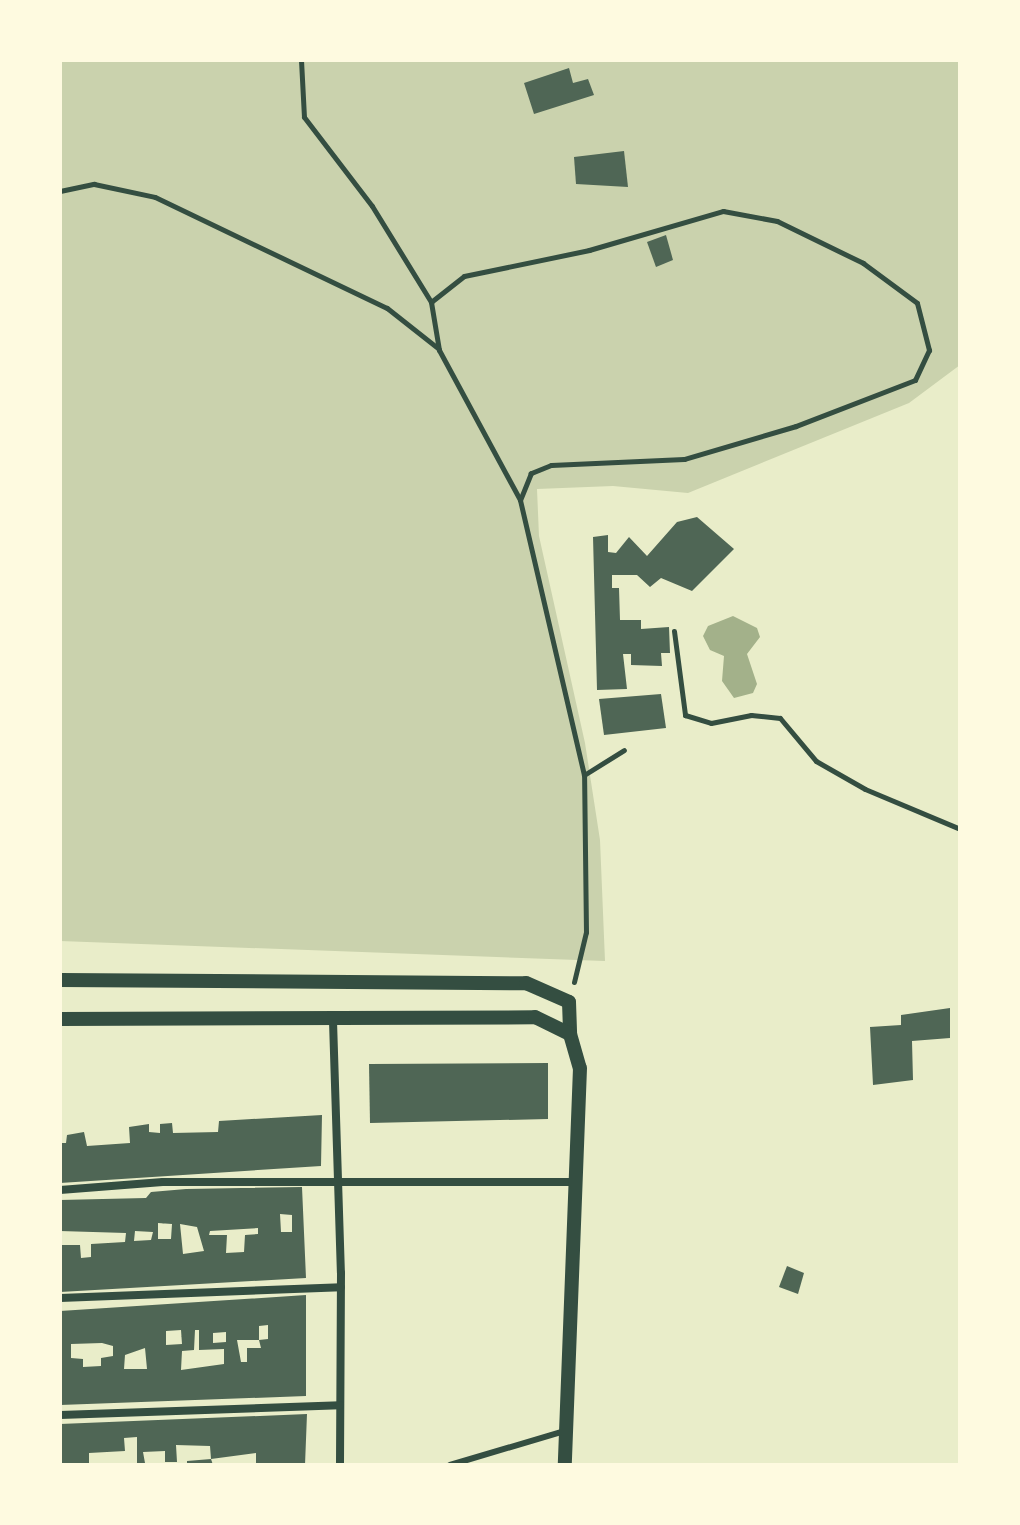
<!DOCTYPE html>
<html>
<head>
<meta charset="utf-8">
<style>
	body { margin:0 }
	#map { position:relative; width:1020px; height:1525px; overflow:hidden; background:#e9edc9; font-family:Manrope,sans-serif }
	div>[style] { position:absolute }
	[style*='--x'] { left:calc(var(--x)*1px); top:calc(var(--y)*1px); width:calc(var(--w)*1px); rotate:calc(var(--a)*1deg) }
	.green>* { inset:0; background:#cad2ad }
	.water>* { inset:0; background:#a3b18a }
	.building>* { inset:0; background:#4f6655 }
	.path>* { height:5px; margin:-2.5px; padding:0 2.5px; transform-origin:2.5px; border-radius:2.5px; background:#344e41 }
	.service>* { height:6px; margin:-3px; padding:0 3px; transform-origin:3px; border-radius:3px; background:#344e41 }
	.minor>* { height:8px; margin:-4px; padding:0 4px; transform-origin:4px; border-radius:4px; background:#344e41 }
	.tertiary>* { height:14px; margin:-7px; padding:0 7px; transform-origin:7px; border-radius:7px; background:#344e41 }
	span { translate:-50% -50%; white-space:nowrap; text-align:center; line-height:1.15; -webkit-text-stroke:6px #fefae0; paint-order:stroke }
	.frame { position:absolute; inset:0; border:62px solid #fefae0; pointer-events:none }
</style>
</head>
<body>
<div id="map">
	<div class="green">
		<div style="clip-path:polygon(60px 60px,960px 60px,960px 365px,909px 403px,688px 493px,613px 486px,537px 489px,539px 536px,585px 743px,600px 840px,605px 961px,60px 941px)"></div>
	</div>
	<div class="water">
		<div style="clip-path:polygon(733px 616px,757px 628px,760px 637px,747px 654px,757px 684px,753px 693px,734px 698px,722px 681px,724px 656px,710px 650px,703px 636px,708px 626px)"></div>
	</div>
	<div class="building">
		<div style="clip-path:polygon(569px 68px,573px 83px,588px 79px,594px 95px,534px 114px,524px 83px)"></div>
		<div style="clip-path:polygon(624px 151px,628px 187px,576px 184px,574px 157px)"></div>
		<div style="clip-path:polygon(666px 235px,673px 260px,656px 267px,647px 242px)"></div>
		<div style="clip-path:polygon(697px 517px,734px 549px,692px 591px,661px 578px,650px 587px,637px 575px,612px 575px,612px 588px,619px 588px,620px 620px,641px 620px,641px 629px,669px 627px,670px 653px,661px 653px,662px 666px,631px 665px,631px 654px,623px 654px,627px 689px,597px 690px,593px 537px,608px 535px,608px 552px,616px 553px,629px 537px,647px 556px,677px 522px)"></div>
		<div style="clip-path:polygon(661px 694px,666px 728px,604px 735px,599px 699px)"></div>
		<div style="clip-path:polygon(950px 1008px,950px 1038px,912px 1041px,913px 1080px,873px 1085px,870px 1027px,901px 1025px,901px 1015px)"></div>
		<div style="clip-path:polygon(548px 1063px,548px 1119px,370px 1123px,369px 1064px)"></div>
		<div style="clip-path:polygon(322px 1115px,321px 1166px,60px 1183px,60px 1143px,66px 1143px,67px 1135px,84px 1132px,87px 1146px,130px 1143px,129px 1127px,149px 1124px,149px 1132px,160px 1133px,160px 1124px,172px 1123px,173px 1133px,218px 1132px,219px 1121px)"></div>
		<div style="clip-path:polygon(evenodd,302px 1187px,306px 1278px,60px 1292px,60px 1245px,80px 1245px,81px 1258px,91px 1257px,91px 1244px,125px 1242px,126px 1233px,60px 1231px,60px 1200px,146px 1198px,151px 1192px,186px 1189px,302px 1187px,280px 1214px,292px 1215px,292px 1232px,281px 1232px,280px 1214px,302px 1187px,158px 1223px,172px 1224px,171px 1239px,158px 1239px,158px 1223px,302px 1187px,180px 1224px,197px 1227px,204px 1251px,183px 1254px,180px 1224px,302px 1187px,258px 1228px,258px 1234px,245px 1235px,244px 1252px,226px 1253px,227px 1235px,209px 1235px,210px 1231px,258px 1228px,302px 1187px,135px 1231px,153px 1232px,151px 1240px,134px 1241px,135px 1231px)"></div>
		<div style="clip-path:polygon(787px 1266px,804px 1273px,798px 1294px,779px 1287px)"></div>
		<div style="clip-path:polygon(evenodd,306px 1295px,306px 1396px,60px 1405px,60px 1311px,306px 1295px,268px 1325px,268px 1339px,259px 1340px,259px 1326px,268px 1325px,306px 1295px,181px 1330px,182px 1344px,166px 1345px,166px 1331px,181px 1330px,306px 1295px,195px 1330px,199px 1330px,199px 1350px,224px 1349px,224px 1364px,181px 1370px,182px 1351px,194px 1350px,195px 1330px,306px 1295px,226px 1332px,226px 1342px,213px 1343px,213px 1333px,226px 1332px,306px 1295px,237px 1340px,259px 1340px,261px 1348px,247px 1348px,247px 1362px,241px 1362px,237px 1340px,306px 1295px,102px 1343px,113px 1346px,113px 1356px,101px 1358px,101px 1366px,83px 1367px,83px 1359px,71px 1358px,71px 1344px,102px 1343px,306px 1295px,145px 1348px,147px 1369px,124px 1369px,125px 1355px,145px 1348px)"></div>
		<div style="clip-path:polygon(307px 1414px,305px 1465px,256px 1465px,256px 1453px,211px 1459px,210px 1446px,176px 1445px,177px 1462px,165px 1462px,165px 1451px,143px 1452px,145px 1463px,137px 1463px,137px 1437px,124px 1438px,125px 1451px,89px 1453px,89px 1465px,60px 1465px,60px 1424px)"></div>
		<div style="clip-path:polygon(211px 1459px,213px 1465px,187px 1465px,187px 1461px)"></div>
	</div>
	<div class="path">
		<div style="--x:301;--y:60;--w:57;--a:87"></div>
		<div style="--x:304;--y:117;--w:112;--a:52.6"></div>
		<div style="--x:372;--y:206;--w:113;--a:58.4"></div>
		<div style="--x:431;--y:302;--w:49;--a:80.5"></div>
		<div style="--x:439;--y:350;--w:170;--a:61.6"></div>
		<div style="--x:520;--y:500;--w:282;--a:76.9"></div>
		<div style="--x:60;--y:191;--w:35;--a:-12"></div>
		<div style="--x:94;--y:184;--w:62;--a:12"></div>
		<div style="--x:155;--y:197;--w:257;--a:25.6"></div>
		<div style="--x:387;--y:308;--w:66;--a:38.3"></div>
		<div style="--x:431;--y:302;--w:42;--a:-38.2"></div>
		<div style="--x:464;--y:276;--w:128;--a:-11.7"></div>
		<div style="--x:589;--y:250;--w:140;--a:-16.2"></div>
		<div style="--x:723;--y:211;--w:55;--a:10.5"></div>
		<div style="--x:777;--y:221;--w:96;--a:26"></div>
		<div style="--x:863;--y:263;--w:67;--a:36.5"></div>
		<div style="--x:917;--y:303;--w:49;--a:75.7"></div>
		<div style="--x:929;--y:350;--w:33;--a:115"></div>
		<div style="--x:915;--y:380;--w:128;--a:158.9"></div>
		<div style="--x:796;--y:426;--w:117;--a:163.6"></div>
		<div style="--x:684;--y:459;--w:133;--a:177.4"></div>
		<div style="--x:551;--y:465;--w:22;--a:158"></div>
		<div style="--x:531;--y:473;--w:29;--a:112"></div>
		<div style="--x:674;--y:631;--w:85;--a:82.5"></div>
		<div style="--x:685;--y:715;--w:27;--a:17"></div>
		<div style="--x:711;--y:723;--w:41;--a:-11.3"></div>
		<div style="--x:751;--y:715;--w:29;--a:6"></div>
		<div style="--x:780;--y:718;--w:56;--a:50.1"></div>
		<div style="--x:816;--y:761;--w:56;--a:29.7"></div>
		<div style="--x:865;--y:789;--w:103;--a:22.8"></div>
		<div style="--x:574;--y:982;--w:51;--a:-76.5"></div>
		<div style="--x:586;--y:932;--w:157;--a:-90.7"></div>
		<div style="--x:584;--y:775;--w:47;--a:-32"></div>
	</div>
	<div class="service">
		<div style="--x:450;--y:1465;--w:120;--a:-16.5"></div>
	</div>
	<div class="minor">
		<div style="--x:333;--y:1021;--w:252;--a:88.2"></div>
		<div style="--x:341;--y:1273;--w:192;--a:90.3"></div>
		<div style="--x:60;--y:1190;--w:103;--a:-4.4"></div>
		<div style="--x:163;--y:1182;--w:413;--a:0"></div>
		<div style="--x:60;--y:1298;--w:281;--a:-2.2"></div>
		<div style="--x:60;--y:1415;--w:280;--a:-2"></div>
	</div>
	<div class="tertiary">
		<div style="--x:60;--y:980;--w:466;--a:0.4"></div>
		<div style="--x:526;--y:983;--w:47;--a:23.8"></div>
		<div style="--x:569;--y:1002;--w:32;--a:88"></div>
		<div style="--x:570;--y:1034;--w:35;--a:74"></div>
		<div style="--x:580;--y:1068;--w:397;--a:92.2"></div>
		<div style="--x:60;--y:1019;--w:475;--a:-0.2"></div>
		<div style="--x:535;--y:1017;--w:39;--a:26"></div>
	</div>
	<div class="frame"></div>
</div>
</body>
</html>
